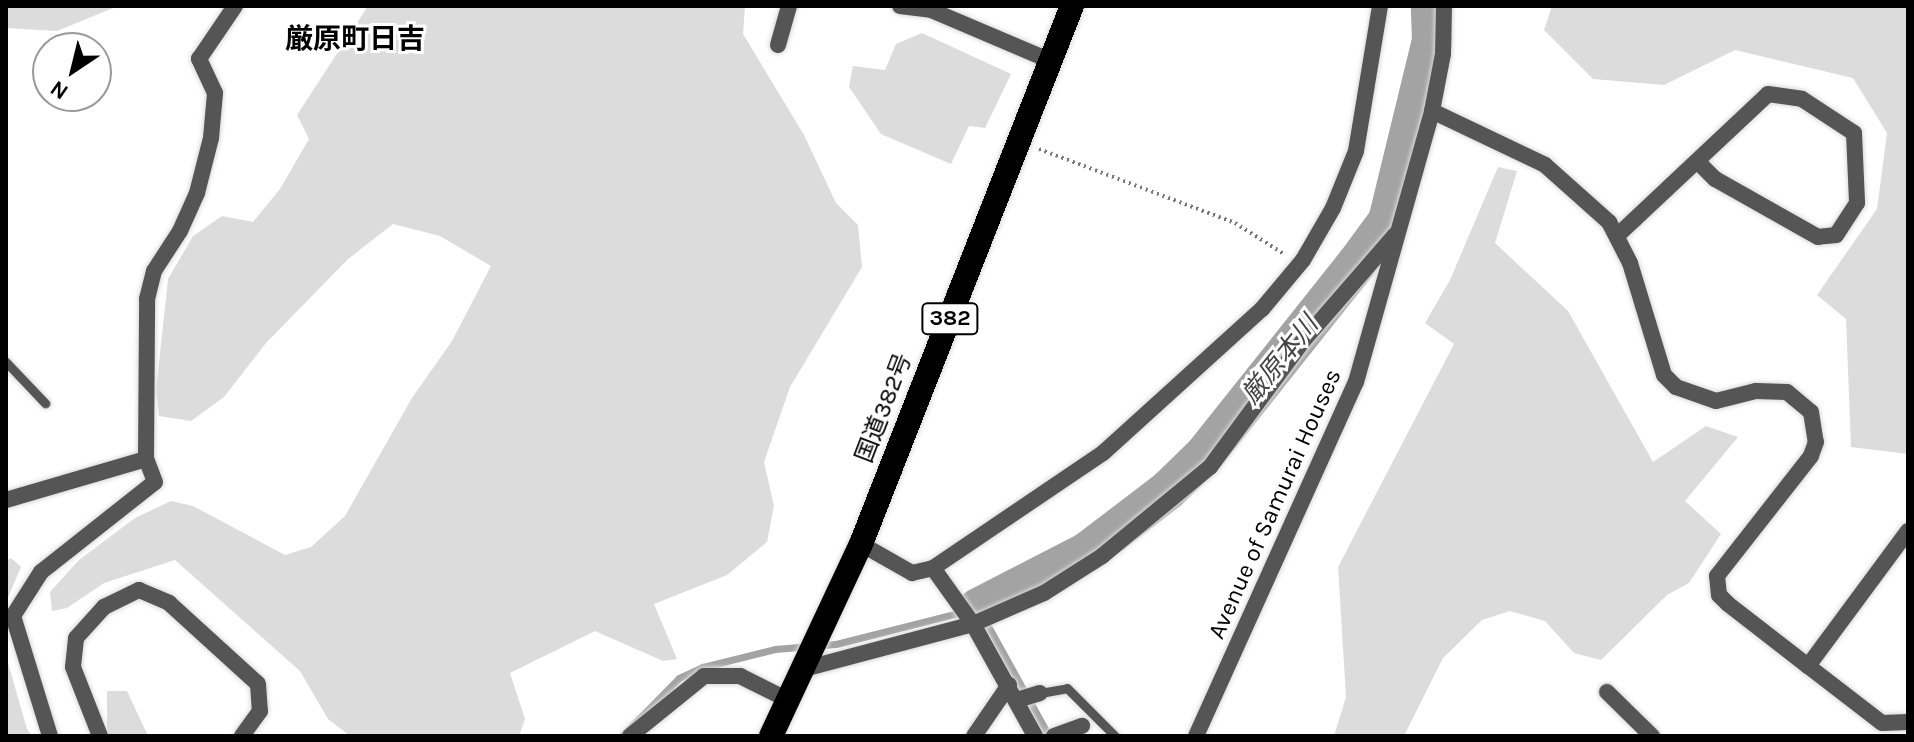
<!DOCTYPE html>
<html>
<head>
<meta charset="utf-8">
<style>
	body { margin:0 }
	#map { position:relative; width:1914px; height:742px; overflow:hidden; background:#fff; font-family:Karla,"Noto Sans JP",sans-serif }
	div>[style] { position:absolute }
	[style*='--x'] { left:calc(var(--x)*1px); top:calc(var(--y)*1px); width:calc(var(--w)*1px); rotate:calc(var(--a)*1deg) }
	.green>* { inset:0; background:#dcdcdc }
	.stream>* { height:7px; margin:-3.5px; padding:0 3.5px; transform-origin:3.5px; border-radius:3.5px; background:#a3a3a3 }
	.river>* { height:40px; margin:-20px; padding:0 20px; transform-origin:20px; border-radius:20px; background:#a3a3a3 }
	.path>* { height:4px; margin-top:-2px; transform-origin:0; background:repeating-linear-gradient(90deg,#777 0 2px,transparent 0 6px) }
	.roads { filter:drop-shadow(0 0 2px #dbdbdb) drop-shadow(0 0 2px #dbdbdb) }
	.lane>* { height:9px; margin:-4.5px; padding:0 4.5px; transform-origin:4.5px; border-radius:4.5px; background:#555 }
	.street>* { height:16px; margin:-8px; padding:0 8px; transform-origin:8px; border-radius:8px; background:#555 }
	.highway>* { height:24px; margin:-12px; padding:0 12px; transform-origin:12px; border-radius:12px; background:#000 }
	span { translate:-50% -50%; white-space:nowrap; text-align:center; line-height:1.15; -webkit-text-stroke:6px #fff; paint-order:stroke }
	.shield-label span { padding:2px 6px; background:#fff; border:2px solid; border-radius:6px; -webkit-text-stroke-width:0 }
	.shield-label { font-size:22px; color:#000; font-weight:700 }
	.street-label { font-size:24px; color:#000 }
	.water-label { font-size:26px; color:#444; font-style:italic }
	.quarter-label { font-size:28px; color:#000; font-weight:700 }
	.frame { position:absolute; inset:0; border:8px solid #000; pointer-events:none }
	.north { position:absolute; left:32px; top:32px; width:80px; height:80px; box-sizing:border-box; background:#fff; border:2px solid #999; border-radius:50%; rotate:215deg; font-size:22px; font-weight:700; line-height:32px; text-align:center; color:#000 }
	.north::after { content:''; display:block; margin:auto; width:28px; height:36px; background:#000; clip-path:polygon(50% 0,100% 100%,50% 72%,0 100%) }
</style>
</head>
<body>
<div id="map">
	<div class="green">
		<div style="clip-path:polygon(6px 6px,118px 6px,57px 31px,6px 28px)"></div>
		<div style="clip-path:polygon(368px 6px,745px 6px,743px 34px,804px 135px,836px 203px,858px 225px,862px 267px,790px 387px,764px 462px,774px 506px,767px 542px,727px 575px,654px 604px,677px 659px,663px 661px,595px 631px,510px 673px,525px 719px,519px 736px,350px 736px,328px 719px,300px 671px,175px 560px,104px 583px,67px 608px,52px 611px,50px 592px,79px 560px,135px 518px,171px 501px,193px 506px,285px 555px,311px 547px,345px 516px,412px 398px,452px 341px,491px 266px,440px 236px,393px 224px,348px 259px,266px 343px,224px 397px,191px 421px,159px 416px,156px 390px,168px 279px,193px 236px,222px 216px,253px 222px,280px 189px,309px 139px,297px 115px)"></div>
		<div style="clip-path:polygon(1552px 6px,1908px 6px,1908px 454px,1851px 447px,1846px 319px,1817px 295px,1877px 209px,1887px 133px,1853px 78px,1735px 50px,1664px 85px,1593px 79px,1544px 30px)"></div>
		<div style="clip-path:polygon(922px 33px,1011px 74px,985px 128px,969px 126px,951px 164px,881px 134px,849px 87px,853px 66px,885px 70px,896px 44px)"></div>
		<div style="clip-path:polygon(1498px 167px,1517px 171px,1495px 243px,1568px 311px,1653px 462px,1706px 426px,1738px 437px,1685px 501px,1721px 534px,1689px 583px,1667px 595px,1601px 660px,1574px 653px,1545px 621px,1510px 611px,1482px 620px,1443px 658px,1404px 736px,1334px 736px,1346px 697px,1338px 567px,1454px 344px,1425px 323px,1450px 280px)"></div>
		<div style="clip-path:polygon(11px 558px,21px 567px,6px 602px,6px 561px)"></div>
		<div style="clip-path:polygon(6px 656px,27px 729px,32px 736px,6px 736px)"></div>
		<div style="clip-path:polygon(107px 691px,127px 691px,148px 736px,107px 736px)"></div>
	</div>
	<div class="stream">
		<div style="--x:622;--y:736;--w:81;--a:-45.5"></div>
		<div style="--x:679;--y:678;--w:26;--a:-25"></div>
		<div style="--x:703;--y:667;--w:74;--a:-14"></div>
		<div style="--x:775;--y:649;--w:61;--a:-4.7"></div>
		<div style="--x:836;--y:644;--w:146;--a:-14.2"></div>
		<div style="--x:978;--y:608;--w:146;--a:61"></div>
	</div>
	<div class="river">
		<div style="--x:978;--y:608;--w:123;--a:-27.2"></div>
		<div style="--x:1087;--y:552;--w:102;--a:-37.4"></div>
		<div style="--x:1168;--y:490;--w:52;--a:-44.2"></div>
		<div style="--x:1205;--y:454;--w:244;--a:-51.5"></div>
		<div style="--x:1357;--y:263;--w:52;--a:-53.6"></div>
		<div style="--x:1388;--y:221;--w:185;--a:-76.3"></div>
		<div style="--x:1432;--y:41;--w:35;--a:-92"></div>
	</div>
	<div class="path">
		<div style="--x:1039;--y:149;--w:210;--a:20.7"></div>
		<div style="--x:1235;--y:223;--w:58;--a:32.3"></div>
	</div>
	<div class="roads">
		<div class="lane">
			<div style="--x:6;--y:362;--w:57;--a:46.4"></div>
			<div style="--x:1040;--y:693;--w:27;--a:-10"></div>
			<div style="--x:1067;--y:688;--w:68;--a:45"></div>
		</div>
		<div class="street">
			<div style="--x:900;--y:6;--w:31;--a:7"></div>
			<div style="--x:931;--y:10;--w:130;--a:23"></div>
			<div style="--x:778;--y:45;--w:41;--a:-74.2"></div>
			<div style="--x:1432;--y:111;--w:125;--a:25.5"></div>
			<div style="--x:1545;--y:165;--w:86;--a:41.7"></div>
			<div style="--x:1609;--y:222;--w:46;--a:62.9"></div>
			<div style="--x:1630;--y:263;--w:117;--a:73.1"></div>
			<div style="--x:1664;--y:375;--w:17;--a:45"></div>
			<div style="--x:1676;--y:387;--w:42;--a:19.3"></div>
			<div style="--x:1716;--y:401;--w:41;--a:-14"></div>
			<div style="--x:1756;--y:391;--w:31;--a:2"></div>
			<div style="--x:1787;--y:392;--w:31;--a:40"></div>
			<div style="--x:1811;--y:412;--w:30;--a:81"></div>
			<div style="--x:1816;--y:442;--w:15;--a:110"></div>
			<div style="--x:1811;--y:456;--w:152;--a:128.1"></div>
			<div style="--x:1717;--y:576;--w:19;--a:84"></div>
			<div style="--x:1719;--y:595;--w:13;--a:45"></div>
			<div style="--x:1728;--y:604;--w:101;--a:37.8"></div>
			<div style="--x:1808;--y:666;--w:168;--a:-53.5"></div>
			<div style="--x:1619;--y:234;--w:204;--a:-43.2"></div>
			<div style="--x:1768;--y:94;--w:34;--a:8"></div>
			<div style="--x:1802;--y:99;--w:62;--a:33.2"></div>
			<div style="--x:1854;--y:133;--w:70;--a:87.5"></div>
			<div style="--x:1857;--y:203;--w:38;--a:123"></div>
			<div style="--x:1836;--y:235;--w:18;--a:174"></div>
			<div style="--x:1818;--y:237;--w:118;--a:-150.6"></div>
			<div style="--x:1715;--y:179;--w:25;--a:-135"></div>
			<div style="--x:6;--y:500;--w:146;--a:-16.3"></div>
			<div style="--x:861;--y:544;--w:59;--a:29.6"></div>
			<div style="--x:912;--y:573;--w:22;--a:-13"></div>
			<div style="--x:933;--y:568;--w:205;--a:-34.1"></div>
			<div style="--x:1103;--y:453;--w:215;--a:-42.2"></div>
			<div style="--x:1262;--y:309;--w:64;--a:-50.1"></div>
			<div style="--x:1303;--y:260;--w:60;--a:-60"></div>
			<div style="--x:1333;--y:208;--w:61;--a:-68"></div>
			<div style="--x:1356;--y:151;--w:147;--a:-80.6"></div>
			<div style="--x:933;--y:568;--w:69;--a:54.5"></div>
			<div style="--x:973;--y:624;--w:77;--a:-23.6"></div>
			<div style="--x:1044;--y:593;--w:69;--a:-32.5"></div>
			<div style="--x:1102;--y:556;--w:140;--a:-39.5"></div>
			<div style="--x:1210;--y:467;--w:155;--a:-53.6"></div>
			<div style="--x:1302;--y:342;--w:142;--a:-49"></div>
			<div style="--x:1808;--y:666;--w:93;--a:37.6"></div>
			<div style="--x:1882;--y:723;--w:26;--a:-2"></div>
			<div style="--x:804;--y:669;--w:175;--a:-14.9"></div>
			<div style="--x:973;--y:624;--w:128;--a:61"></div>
			<div style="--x:1607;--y:692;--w:63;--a:44.4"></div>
			<div style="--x:1017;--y:700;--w:24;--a:-17"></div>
			<div style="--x:50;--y:736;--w:126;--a:-107.1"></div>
			<div style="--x:13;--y:616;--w:52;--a:-57.5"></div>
			<div style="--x:41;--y:572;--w:145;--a:-38.3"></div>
			<div style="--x:155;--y:482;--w:25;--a:-111"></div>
			<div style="--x:146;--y:459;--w:160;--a:-89.6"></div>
			<div style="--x:147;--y:299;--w:29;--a:-76"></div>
			<div style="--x:154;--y:271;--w:48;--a:-57"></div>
			<div style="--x:180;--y:231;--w:42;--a:-65.9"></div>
			<div style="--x:197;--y:193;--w:57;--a:-75.7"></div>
			<div style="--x:211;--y:138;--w:45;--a:-84.9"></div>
			<div style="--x:215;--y:93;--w:38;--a:-115"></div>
			<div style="--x:199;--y:59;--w:64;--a:-55.8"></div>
			<div style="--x:100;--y:736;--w:74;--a:-111.4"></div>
			<div style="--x:73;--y:667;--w:29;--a:-84"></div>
			<div style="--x:76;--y:638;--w:42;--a:-47.9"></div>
			<div style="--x:104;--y:607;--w:39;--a:-26"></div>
			<div style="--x:139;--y:590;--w:33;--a:23"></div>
			<div style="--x:169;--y:603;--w:120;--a:42.3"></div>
			<div style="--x:258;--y:684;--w:27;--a:86"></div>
			<div style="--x:260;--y:711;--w:31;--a:126"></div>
			<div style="--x:630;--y:736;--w:95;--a:-39"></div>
			<div style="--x:704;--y:676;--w:36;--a:0"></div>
			<div style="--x:740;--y:676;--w:54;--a:26.6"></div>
			<div style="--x:974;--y:736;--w:62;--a:-55.5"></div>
			<div style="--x:1054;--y:736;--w:30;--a:-20"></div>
			<div style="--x:1196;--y:736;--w:388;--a:-65.7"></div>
			<div style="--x:1356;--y:382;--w:281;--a:-74.3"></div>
			<div style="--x:1432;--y:111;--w:58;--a:-79.1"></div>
			<div style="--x:1443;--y:54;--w:48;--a:-88.8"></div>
		</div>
		<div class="highway">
			<div style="--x:771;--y:736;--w:212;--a:-64.9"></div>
			<div style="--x:861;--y:544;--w:578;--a:-68.59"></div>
		</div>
	</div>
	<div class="shield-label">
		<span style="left:950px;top:319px">382</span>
	</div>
	<div class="street-label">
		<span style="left:884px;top:408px;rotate:-69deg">国道382号</span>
		<span style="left:1275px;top:504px;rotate:-66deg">Avenue of Samurai Houses</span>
	</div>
	<div class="water-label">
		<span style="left:1280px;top:360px;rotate:-51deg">厳原本川</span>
	</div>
	<div class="quarter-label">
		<span style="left:355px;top:39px">厳原町日吉</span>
	</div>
	<div class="frame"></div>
	<div class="north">N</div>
</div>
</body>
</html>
